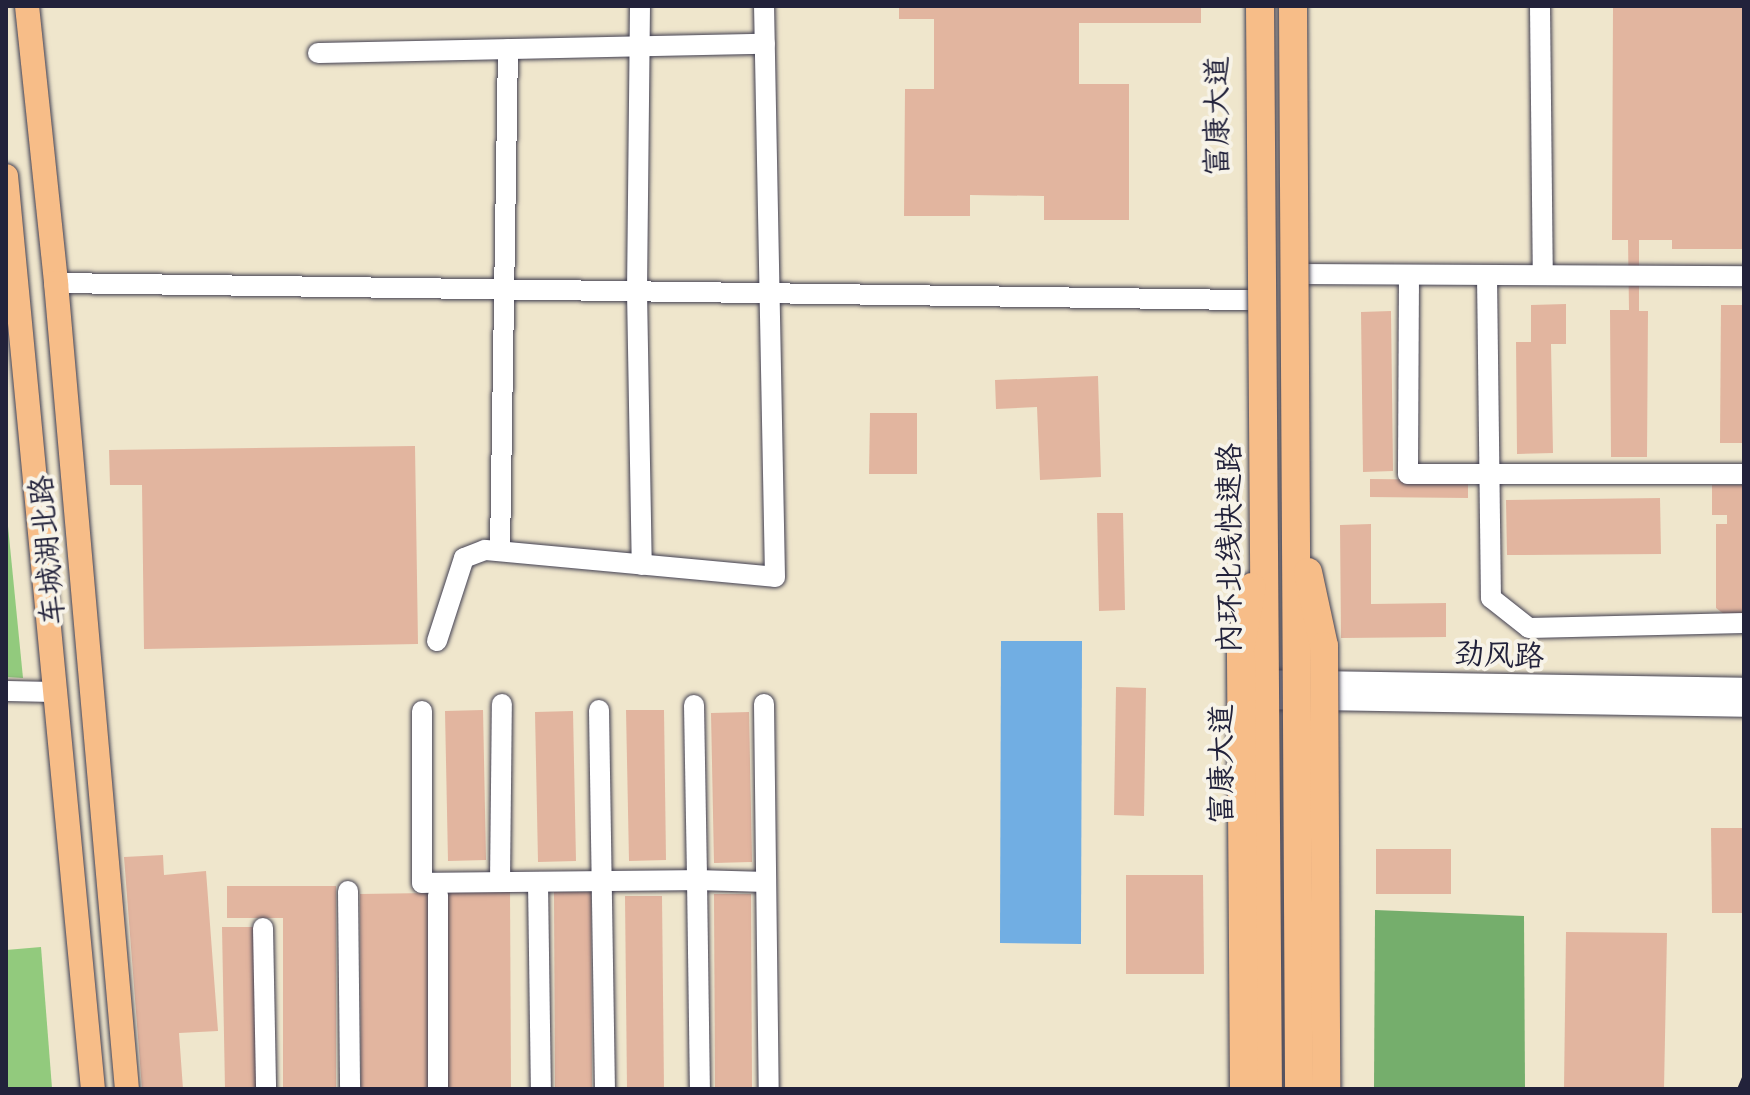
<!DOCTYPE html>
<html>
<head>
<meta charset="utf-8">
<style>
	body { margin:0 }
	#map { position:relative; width:1750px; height:1095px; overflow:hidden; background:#efe6cc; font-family:"Comic Neue","LXGW WenKai TC",sans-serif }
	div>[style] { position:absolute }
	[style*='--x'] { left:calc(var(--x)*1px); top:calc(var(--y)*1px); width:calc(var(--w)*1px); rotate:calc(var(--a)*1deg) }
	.green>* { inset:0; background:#92ca7d }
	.forest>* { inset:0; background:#75ae6c }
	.water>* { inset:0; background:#71aee3 }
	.building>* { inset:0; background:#e2b59f }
	.roads { filter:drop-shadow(0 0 2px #413f51) drop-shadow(0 0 2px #413f51) }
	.minor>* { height:20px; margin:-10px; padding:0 10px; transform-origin:10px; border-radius:10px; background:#fff }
	.major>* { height:24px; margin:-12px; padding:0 12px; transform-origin:12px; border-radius:12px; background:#f7bd88 }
	.rail>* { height:5px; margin:-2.5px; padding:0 2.5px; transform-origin:2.5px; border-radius:2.5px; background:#22223b }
	.bridges { filter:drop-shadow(0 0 2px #413f51) drop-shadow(0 0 2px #413f51) }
	.highway-bridge>* { height:28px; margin:-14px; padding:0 14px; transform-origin:14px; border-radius:14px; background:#f7bd88 }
	span { translate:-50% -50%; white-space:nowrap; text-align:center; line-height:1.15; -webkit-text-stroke:8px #f7f3e8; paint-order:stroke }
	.street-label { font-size:30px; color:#22223b }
	.frame { position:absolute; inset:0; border:8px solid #22223b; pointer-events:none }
</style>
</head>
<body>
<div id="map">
	<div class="green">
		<div style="clip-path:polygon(6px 506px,23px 678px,6px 677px)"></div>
		<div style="clip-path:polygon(41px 947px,52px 1088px,6px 1089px,6px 950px)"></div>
	</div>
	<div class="forest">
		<div style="clip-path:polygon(1375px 910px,1524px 916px,1525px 1089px,1374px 1089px)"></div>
	</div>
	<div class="water">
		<div style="clip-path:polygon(1001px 641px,1082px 641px,1081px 944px,1000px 943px)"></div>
	</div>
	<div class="building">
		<div style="clip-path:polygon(899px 6px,1201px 6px,1201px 23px,1079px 23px,1079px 84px,1129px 84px,1129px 220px,1044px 220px,1044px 196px,970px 195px,970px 216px,904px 216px,905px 89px,934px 89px,934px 19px,899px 19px)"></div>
		<div style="clip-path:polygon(1613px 6px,1744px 6px,1744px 249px,1672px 249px,1672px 240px,1639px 240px,1639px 311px,1648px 311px,1647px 457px,1611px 457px,1610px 310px,1629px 310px,1628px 240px,1612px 240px)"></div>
		<div style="clip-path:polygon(1566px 304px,1566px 344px,1551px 344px,1553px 453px,1517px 454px,1516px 342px,1531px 342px,1531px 305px)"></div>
		<div style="clip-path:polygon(1721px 305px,1744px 305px,1744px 443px,1720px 443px)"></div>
		<div style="clip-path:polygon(1391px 311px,1393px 471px,1363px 472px,1361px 312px)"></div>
		<div style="clip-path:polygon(1098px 376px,1101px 477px,1040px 480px,1037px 407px,996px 409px,995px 380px)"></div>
		<div style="clip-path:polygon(870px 413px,917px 413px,917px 474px,869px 474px)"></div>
		<div style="clip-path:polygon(415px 446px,418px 644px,144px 649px,142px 485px,110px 485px,109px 450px)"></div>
		<div style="clip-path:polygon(1370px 479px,1468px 480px,1468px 498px,1370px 497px)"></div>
		<div style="clip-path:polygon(1712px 485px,1744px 485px,1744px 618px,1729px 618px,1716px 608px,1716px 524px,1727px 524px,1727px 515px,1712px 515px)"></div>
		<div style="clip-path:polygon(1660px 498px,1661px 554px,1507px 555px,1506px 500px)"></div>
		<div style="clip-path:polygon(1097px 513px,1123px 513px,1125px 610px,1099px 611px)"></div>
		<div style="clip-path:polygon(1371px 524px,1371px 604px,1446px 603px,1446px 637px,1341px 638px,1340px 525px)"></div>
		<div style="clip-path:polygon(1116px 687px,1146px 688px,1144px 816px,1114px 815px)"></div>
		<div style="clip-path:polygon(483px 710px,486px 860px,448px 861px,445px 711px)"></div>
		<div style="clip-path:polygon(626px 710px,664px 710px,666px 860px,629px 861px)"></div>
		<div style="clip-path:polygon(573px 711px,576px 861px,538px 862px,535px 712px)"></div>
		<div style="clip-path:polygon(749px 712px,752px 862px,714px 863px,711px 713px)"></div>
		<div style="clip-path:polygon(1711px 828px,1744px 828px,1744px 913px,1712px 913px)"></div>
		<div style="clip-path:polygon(1376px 849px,1451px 849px,1451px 894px,1376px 894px)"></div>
		<div style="clip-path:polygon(163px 855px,164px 875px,206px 871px,218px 1031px,179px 1033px,183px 1089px,142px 1089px,124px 857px)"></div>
		<div style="clip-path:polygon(1126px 875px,1203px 875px,1204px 974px,1126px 974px)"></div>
		<div style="clip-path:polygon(227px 886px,336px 886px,336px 1089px,283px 1089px,283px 918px,227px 918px)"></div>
		<div style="clip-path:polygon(447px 888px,510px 888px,511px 1089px,448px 1089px)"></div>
		<div style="clip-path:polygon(554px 892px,591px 892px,592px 1089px,555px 1089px)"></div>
		<div style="clip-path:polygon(428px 893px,430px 1089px,361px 1089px,360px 894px)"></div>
		<div style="clip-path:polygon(714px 894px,751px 894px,752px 1089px,715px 1089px)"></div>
		<div style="clip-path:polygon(625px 896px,662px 896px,664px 1089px,627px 1089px)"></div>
		<div style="clip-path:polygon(222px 927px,254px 927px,257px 1089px,225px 1089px)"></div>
		<div style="clip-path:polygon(1566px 932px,1667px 933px,1664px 1089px,1564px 1089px)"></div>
	</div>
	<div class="roads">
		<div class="minor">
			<div style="--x:640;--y:6;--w:285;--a:90.6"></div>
			<div style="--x:637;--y:291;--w:274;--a:89"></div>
			<div style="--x:1540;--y:6;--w:269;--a:89.4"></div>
			<div style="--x:318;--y:53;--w:447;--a:-1.2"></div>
			<div style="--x:1307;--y:274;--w:437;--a:0.3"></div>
			<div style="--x:1487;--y:275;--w:323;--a:89.3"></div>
			<div style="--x:1491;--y:598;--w:48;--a:38.3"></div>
			<div style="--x:1529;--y:628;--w:215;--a:-1.3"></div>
			<div style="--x:1409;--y:276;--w:198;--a:90.3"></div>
			<div style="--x:1408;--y:474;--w:336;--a:0"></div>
			<div style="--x:56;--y:283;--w:1195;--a:0.82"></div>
			<div style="--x:500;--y:551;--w:502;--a:-89.09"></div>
			<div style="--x:437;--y:641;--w:87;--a:-72"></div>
			<div style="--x:464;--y:558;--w:22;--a:-21"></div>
			<div style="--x:485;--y:550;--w:291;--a:5.3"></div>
			<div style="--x:775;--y:577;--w:571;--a:-91.1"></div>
			<div style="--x:1253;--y:680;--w:491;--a:0.9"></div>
			<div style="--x:6;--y:691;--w:49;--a:1.2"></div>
			<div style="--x:1253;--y:699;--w:491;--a:0.9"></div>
			<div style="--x:764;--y:704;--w:385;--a:89.3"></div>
			<div style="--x:694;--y:705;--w:175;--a:89"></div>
			<div style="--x:697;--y:880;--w:69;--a:1.7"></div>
			<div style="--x:599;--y:710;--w:379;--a:89.1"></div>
			<div style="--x:422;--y:711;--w:172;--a:90"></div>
			<div style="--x:422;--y:883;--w:275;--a:-0.6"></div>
			<div style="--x:697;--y:880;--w:209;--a:89.2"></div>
			<div style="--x:500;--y:882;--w:178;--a:-89.4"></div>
			<div style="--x:538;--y:882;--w:207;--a:89.2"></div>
			<div style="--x:348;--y:891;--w:198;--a:89.4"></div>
			<div style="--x:438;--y:895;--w:194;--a:90"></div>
			<div style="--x:263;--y:928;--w:161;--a:88.9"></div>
		</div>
		<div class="major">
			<div style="--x:27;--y:6;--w:279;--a:84"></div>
			<div style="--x:56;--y:283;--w:809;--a:84.97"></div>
			<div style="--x:6;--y:176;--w:917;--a:84.56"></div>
		</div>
	</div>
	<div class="rail">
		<div style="--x:1739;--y:1089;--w:13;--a:-67"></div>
	</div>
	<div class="bridges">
		<div class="highway-bridge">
			<div style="--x:1260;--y:6;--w:1083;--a:89.58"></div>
			<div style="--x:1293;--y:6;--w:1083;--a:89.68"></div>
			<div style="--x:1308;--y:572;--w:76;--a:77.8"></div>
			<div style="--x:1324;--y:646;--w:443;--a:89.7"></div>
			<div style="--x:1244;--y:1089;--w:444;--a:-90.4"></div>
			<div style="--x:1241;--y:645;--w:59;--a:-79.3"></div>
		</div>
	</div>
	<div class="street-label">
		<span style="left:1218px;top:116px;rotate:-90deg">富康大道</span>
		<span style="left:1230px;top:548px;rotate:-90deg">内环北线快速路</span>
		<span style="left:48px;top:550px;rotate:-95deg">车城湖北路</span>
		<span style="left:1499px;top:656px;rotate:2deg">劲风路</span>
		<span style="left:1222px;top:764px;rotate:-90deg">富康大道</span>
	</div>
	<div class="frame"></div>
</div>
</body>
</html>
